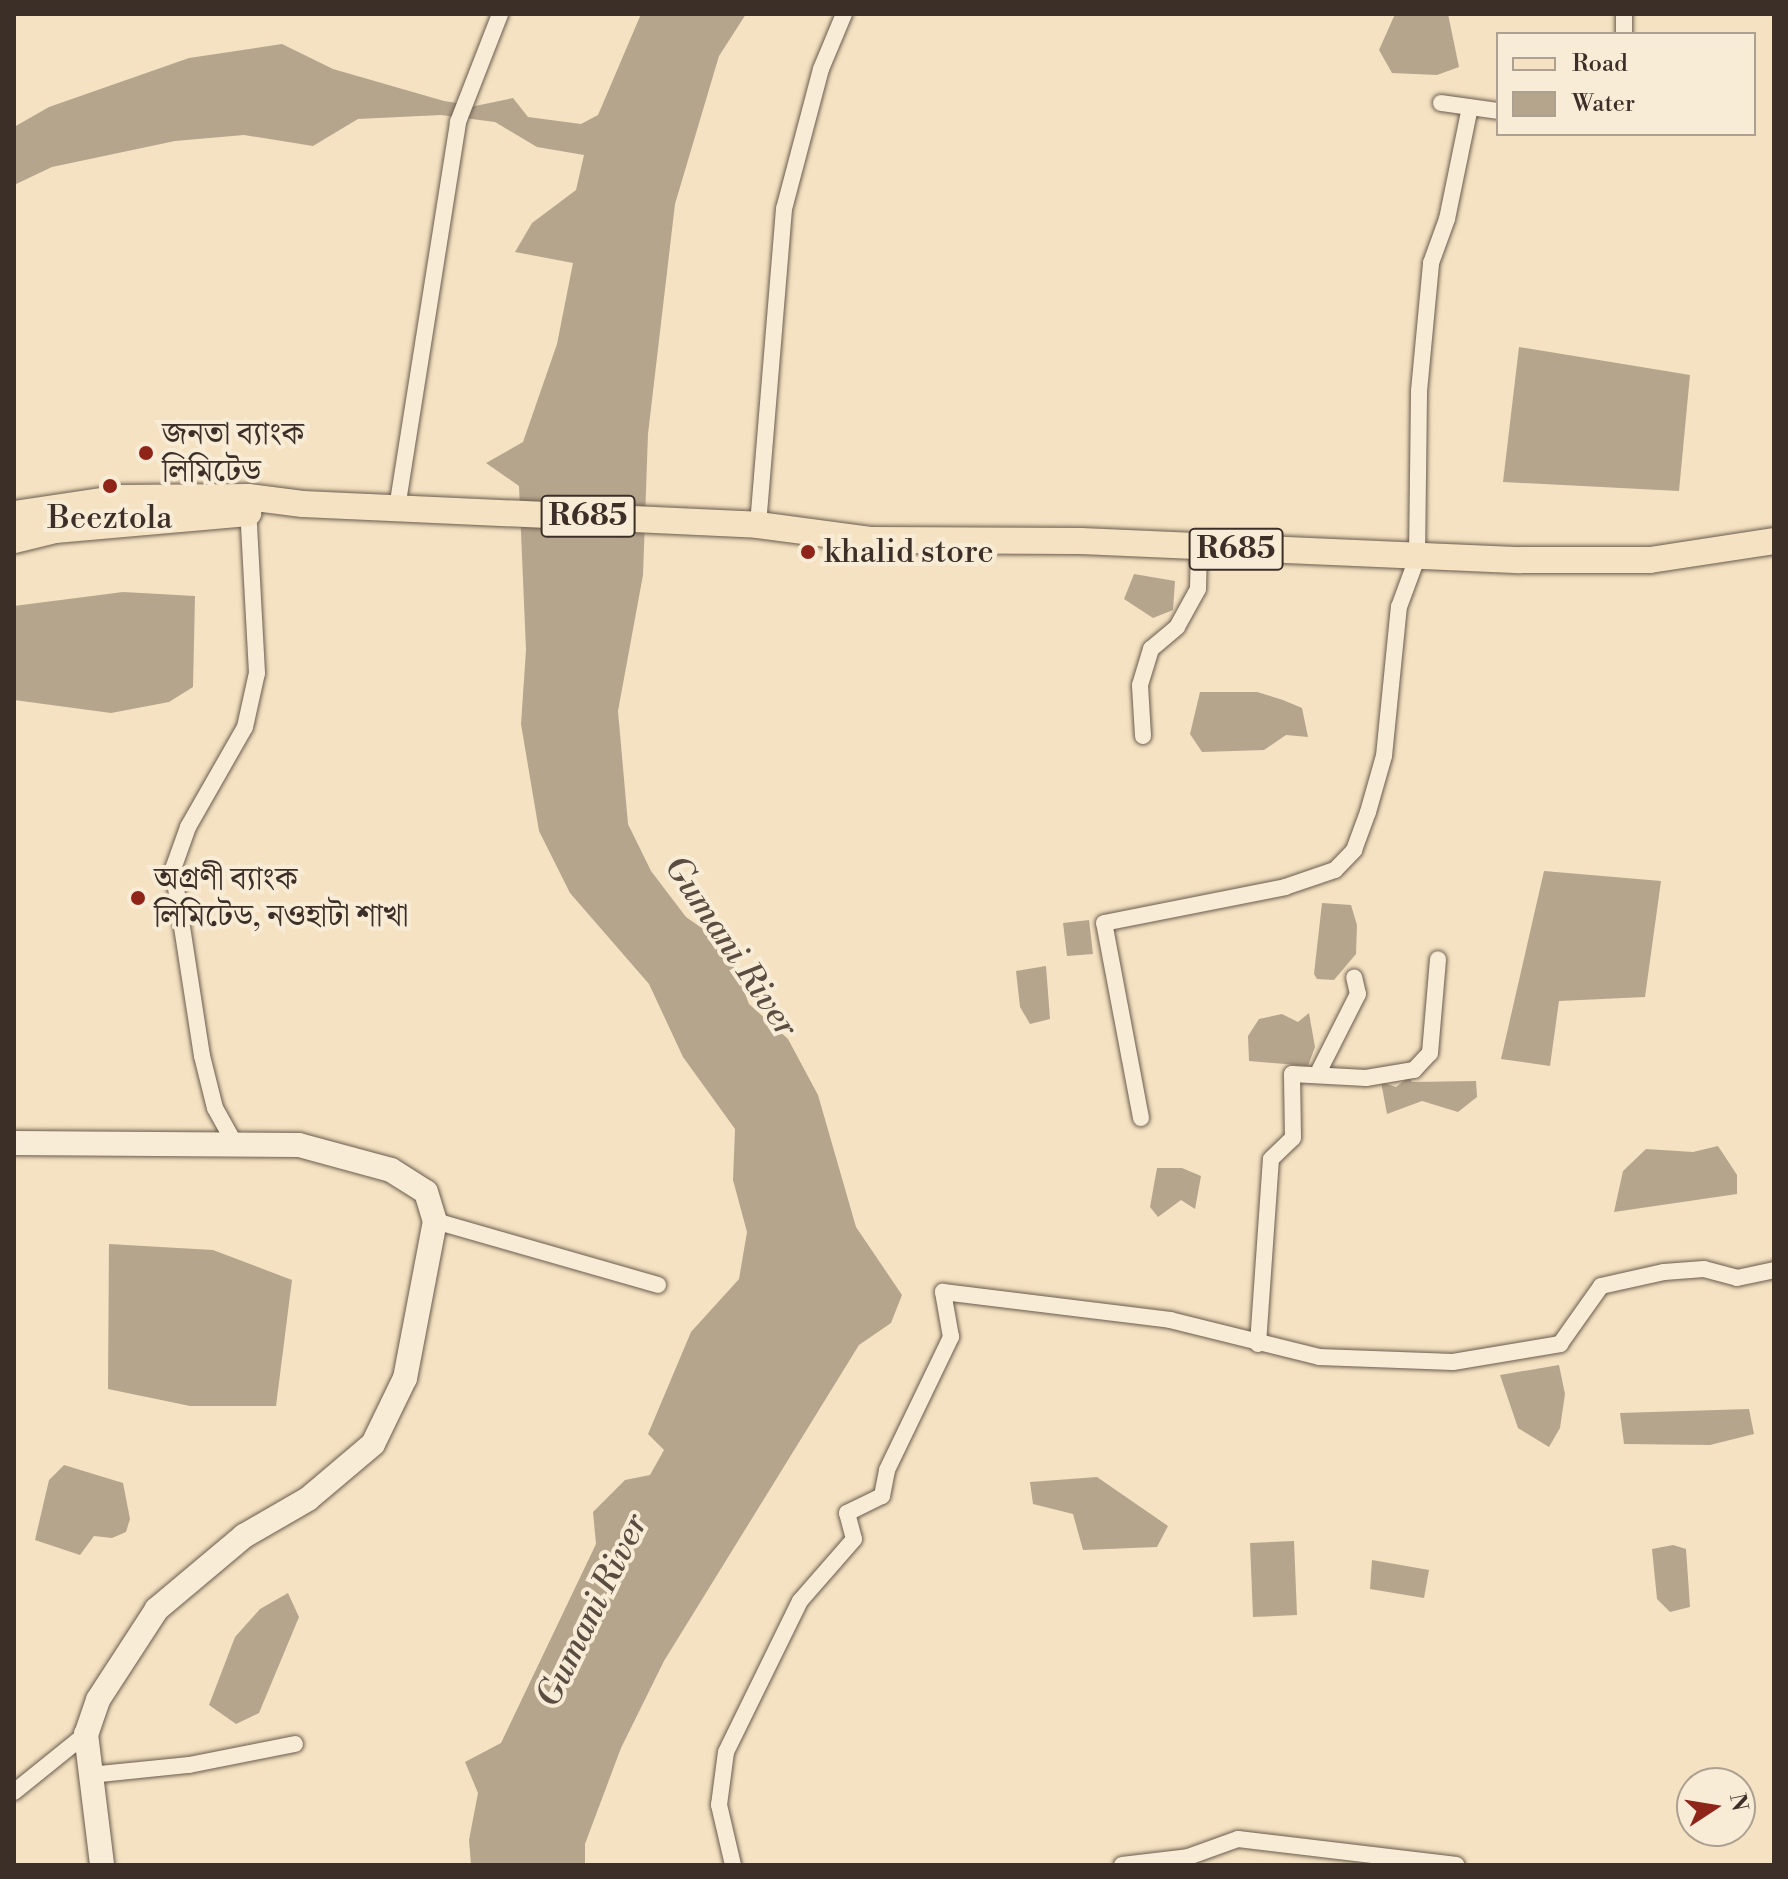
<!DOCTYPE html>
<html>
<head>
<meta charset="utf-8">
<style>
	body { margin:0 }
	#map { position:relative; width:1788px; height:1879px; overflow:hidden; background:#f5e2c2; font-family:"Libre Bodoni","Noto Serif Bengali",serif }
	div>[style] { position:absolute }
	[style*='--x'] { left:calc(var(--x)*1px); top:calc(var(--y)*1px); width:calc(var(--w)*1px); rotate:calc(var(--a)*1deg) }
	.water>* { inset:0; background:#b6a58d }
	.roads { filter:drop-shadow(0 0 2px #6a5c4e) drop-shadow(0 0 2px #6a5c4e) }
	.street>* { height:16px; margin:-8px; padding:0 8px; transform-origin:8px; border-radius:8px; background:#f8ecd7 }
	.secondary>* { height:24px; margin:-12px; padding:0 12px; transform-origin:12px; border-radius:12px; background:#f8ecd7 }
	.primary>* { height:26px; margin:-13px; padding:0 13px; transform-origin:13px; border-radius:13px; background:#f5e2c2 }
	.dots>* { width:22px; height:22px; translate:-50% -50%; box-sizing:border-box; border:4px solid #f8ecd7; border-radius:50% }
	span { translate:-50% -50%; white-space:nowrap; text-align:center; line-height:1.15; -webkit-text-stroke:8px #f8ecd7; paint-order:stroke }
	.shield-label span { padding:2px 6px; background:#f8ecd7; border:2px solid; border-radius:6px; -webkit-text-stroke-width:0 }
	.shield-label { font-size:30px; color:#3b2f27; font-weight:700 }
	.poi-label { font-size:32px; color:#3b2f27 }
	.left { translate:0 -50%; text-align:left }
	.water-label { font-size:34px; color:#5a4c40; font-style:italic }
	.frame { position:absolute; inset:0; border:16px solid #3b2f27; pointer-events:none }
	.legend { position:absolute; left:1496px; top:32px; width:260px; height:104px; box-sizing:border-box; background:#f8ecd7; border:2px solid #aca091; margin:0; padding:10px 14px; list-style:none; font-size:24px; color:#3b2f27 }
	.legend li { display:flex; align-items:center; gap:16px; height:40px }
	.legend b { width:40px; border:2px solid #aca091 }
	.north { position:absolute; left:1676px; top:1767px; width:80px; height:80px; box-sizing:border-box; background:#f8ecd7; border:2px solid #aca091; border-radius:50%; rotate:78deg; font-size:22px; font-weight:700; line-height:32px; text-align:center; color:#3b2f27 }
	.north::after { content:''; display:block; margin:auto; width:28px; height:36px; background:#8f2418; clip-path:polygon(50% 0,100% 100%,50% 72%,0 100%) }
</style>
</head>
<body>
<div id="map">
	<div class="water">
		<div style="clip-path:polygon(641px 14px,746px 14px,719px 56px,675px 204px,648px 434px,643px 575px,618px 711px,628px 824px,651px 871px,686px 917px,726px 945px,749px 1004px,788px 1039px,818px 1095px,856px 1227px,902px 1295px,891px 1323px,859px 1345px,664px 1661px,621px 1748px,585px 1844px,585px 1865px,471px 1865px,469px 1840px,478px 1793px,465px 1762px,501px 1743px,596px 1544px,593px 1512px,625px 1480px,650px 1475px,664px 1450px,648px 1434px,691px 1332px,739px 1279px,747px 1232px,733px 1180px,735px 1129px,683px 1057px,649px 984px,570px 893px,539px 831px,521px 724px,526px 650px,519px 486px,486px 463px,523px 442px,557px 344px,573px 263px,515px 252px,532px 223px,576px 190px,584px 155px,537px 147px,495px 122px,441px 115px,358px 119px,313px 146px,244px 135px,175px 141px,52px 167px,14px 185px,14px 127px,49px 107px,189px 58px,282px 44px,333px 69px,444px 101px,475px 106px,513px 98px,528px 117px,581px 124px,598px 115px)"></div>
		<div style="clip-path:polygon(1395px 14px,1448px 14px,1459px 67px,1437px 75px,1392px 73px,1379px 50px)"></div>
		<div style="clip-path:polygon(1519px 347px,1690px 375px,1679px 491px,1503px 482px)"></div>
		<div style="clip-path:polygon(1134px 574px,1175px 581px,1173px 610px,1153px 618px,1124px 599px)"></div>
		<div style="clip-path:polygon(123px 592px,195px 596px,193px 687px,169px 702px,111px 713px,14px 700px,14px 606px)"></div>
		<div style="clip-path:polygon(1200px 692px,1257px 692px,1283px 700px,1302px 708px,1308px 737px,1286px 735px,1264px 750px,1202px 752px,1190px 734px)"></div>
		<div style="clip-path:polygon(1544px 871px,1661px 881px,1645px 997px,1559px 1001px,1550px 1066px,1501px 1059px)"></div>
		<div style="clip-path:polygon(1322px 903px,1351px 905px,1357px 925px,1356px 954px,1334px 980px,1317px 979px,1314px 974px)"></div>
		<div style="clip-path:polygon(1089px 920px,1093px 954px,1067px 956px,1063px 923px)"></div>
		<div style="clip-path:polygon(1046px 966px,1050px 1019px,1030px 1024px,1020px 1007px,1016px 971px)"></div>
		<div style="clip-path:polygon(1309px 1013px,1315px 1047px,1308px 1066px,1249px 1061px,1248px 1036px,1259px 1019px,1282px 1014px,1298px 1022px)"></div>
		<div style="clip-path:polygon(1409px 1077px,1412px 1082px,1476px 1081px,1477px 1097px,1458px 1112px,1422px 1101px,1387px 1114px,1381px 1082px,1396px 1087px)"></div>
		<div style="clip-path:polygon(1718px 1146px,1737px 1175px,1737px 1194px,1614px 1212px,1623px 1171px,1646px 1149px,1693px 1152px)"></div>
		<div style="clip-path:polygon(1157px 1168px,1182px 1168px,1201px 1176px,1195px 1209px,1181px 1200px,1158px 1217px,1150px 1207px)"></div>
		<div style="clip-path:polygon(109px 1244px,213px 1250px,292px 1280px,276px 1406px,190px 1406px,108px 1389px)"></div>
		<div style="clip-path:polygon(1559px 1365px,1565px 1394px,1560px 1428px,1549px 1447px,1518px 1428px,1500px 1375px)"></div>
		<div style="clip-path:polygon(1749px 1409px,1754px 1434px,1710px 1445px,1624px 1444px,1620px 1413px)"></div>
		<div style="clip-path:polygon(64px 1465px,123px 1483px,130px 1519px,126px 1532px,112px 1538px,94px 1536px,80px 1555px,35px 1540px,49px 1480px)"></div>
		<div style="clip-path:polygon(1097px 1477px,1168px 1526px,1157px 1547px,1083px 1550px,1073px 1514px,1033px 1504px,1030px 1482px)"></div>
		<div style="clip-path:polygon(1294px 1541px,1297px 1615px,1253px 1617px,1250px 1543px)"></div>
		<div style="clip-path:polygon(1673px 1545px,1686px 1549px,1690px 1607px,1670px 1612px,1657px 1599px,1652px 1549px)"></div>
		<div style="clip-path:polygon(1372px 1560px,1429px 1570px,1424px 1598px,1370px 1589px)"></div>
		<div style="clip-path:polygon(288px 1593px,299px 1617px,259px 1713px,236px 1724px,209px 1705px,235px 1637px,260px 1609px)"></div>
	</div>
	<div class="roads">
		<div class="street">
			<div style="--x:1624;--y:14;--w:20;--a:90"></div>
			<div style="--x:1441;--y:103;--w:58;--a:8"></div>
			<div style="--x:397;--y:508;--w:391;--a:-81"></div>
			<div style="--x:458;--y:122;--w:116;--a:-68.7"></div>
			<div style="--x:758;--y:525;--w:317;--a:-85.3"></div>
			<div style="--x:784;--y:209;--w:145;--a:-75.2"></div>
			<div style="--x:821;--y:69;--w:60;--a:-67.3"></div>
			<div style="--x:1143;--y:736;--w:51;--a:-93.4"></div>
			<div style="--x:1140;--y:685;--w:38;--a:-73"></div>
			<div style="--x:1151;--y:649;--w:34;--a:-40"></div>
			<div style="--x:1177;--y:627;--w:43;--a:-61.1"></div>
			<div style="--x:1198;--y:589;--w:41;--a:-88.6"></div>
			<div style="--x:1317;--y:1075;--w:91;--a:-63.2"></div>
			<div style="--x:1358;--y:994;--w:17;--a:-103"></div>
			<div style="--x:1141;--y:1118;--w:198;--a:-100.7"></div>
			<div style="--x:1104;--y:923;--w:185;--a:-11.2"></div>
			<div style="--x:1285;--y:887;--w:53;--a:-18.8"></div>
			<div style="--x:1335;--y:870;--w:28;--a:-46"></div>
			<div style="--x:1354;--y:850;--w:40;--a:-69.8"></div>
			<div style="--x:1368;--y:812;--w:58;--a:-74.1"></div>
			<div style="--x:1384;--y:756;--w:150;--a:-84.3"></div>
			<div style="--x:1399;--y:607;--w:52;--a:-69.8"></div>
			<div style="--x:1417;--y:558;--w:167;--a:-89.3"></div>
			<div style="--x:1419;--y:391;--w:129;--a:-84.6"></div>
			<div style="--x:1431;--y:263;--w:47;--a:-70"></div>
			<div style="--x:1447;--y:219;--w:114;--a:-78.4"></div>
			<div style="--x:235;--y:1144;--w:41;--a:-119.1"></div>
			<div style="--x:215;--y:1108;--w:54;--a:-104"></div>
			<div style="--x:202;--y:1056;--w:189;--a:-98.8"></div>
			<div style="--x:173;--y:869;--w:45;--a:-70.3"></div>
			<div style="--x:188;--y:827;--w:115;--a:-60.3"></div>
			<div style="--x:245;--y:727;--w:55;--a:-77.5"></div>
			<div style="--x:257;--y:673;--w:167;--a:-93.1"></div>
			<div style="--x:435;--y:1221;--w:232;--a:16"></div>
			<div style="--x:1258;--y:1344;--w:185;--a:-86"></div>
			<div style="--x:1271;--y:1159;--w:30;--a:-44"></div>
			<div style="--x:1293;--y:1138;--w:64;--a:-90.9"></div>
			<div style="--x:1292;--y:1074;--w:74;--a:3.1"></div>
			<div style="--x:1366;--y:1078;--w:49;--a:-9.5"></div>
			<div style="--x:1414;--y:1070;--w:23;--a:-47"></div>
			<div style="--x:1430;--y:1053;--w:94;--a:-85.1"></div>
			<div style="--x:90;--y:1775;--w:100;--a:-5.8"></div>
			<div style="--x:189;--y:1765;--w:108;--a:-11.2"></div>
			<div style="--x:14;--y:1792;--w:92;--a:-38.9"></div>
			<div style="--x:733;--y:1865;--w:62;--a:-103.1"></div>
			<div style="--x:719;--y:1805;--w:53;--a:-82.5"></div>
			<div style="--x:726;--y:1752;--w:168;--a:-63.9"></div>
			<div style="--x:800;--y:1601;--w:82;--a:-48.9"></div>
			<div style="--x:854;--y:1539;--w:27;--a:-105"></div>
			<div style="--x:847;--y:1513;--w:39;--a:-26"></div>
			<div style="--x:882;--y:1496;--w:26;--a:-79"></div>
			<div style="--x:887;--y:1470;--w:148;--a:-64.3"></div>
			<div style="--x:951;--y:1337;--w:46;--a:-100.1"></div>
			<div style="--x:943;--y:1292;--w:229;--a:7"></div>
			<div style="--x:1170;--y:1320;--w:154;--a:13.9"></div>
			<div style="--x:1319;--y:1357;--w:134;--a:2.1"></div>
			<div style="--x:1453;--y:1362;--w:109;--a:-9.5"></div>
			<div style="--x:1560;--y:1344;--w:71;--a:-54.7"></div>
			<div style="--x:1601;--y:1286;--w:65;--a:-12.5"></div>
			<div style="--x:1664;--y:1272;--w:40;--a:-4.3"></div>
			<div style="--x:1704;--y:1269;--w:34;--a:15"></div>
			<div style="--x:1737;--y:1278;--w:38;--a:-12"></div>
			<div style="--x:1122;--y:1865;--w:66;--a:-6.9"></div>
			<div style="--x:1188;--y:1857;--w:53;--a:-19.8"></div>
			<div style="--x:1238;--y:1839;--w:220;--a:6.8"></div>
		</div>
		<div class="secondary">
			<div style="--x:14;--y:1143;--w:285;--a:0.4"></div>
			<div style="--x:299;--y:1145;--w:95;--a:15.2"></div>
			<div style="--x:391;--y:1170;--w:41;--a:32.2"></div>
			<div style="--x:426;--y:1192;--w:30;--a:73"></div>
			<div style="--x:435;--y:1221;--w:160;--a:100.8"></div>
			<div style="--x:405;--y:1378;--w:73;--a:115.9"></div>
			<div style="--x:373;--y:1444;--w:85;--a:139.8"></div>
			<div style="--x:308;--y:1499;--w:74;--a:150"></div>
			<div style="--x:244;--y:1536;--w:114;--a:140"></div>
			<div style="--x:157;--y:1609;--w:108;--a:123"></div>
			<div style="--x:98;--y:1700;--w:36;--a:109"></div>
			<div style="--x:86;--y:1734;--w:132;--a:83"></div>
		</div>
		<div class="primary">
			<div style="--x:14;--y:514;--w:108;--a:-8.5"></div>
			<div style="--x:121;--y:498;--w:127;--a:-0.5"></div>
			<div style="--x:248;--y:497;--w:55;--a:7.3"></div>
			<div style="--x:303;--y:504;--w:455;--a:2.6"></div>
			<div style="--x:758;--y:525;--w:113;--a:7.6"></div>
			<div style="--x:870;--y:540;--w:211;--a:0.3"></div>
			<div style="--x:1081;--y:541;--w:440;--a:2.5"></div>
			<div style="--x:1521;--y:560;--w:129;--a:0"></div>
			<div style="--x:1650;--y:560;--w:125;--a:-8.7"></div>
			<div style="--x:14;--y:540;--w:42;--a:-13.7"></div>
			<div style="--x:55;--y:530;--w:194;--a:-5"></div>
		</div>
	</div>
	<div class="dots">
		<div style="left:146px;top:453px;background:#8f2418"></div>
		<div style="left:110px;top:486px;background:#8f2418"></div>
		<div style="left:808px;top:552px;background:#8f2418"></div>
		<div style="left:138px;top:898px;background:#8f2418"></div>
	</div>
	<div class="shield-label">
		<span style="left:588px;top:516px">R685</span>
		<span style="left:1236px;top:549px">R685</span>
	</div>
	<div class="poi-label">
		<span class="left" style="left:162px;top:453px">জনতা ব্যাংক<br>লিমিটেড</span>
		<span style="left:110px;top:518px">Beeztola</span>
		<span class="left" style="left:824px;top:552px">khalid store</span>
		<span class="left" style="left:154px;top:898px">অগ্রণী ব্যাংক<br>লিমিটেড, নওহাটা শাখা</span>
	</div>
	<div class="water-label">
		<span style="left:730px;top:947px;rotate:56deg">Gumani River</span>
		<span style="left:593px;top:1611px;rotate:-64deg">Gumani River</span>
	</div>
	<div class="frame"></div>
	<ul class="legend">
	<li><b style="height:10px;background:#f5e2c2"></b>Road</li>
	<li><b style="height:22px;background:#b6a58d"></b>Water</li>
	</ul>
	<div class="north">N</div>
</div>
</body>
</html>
